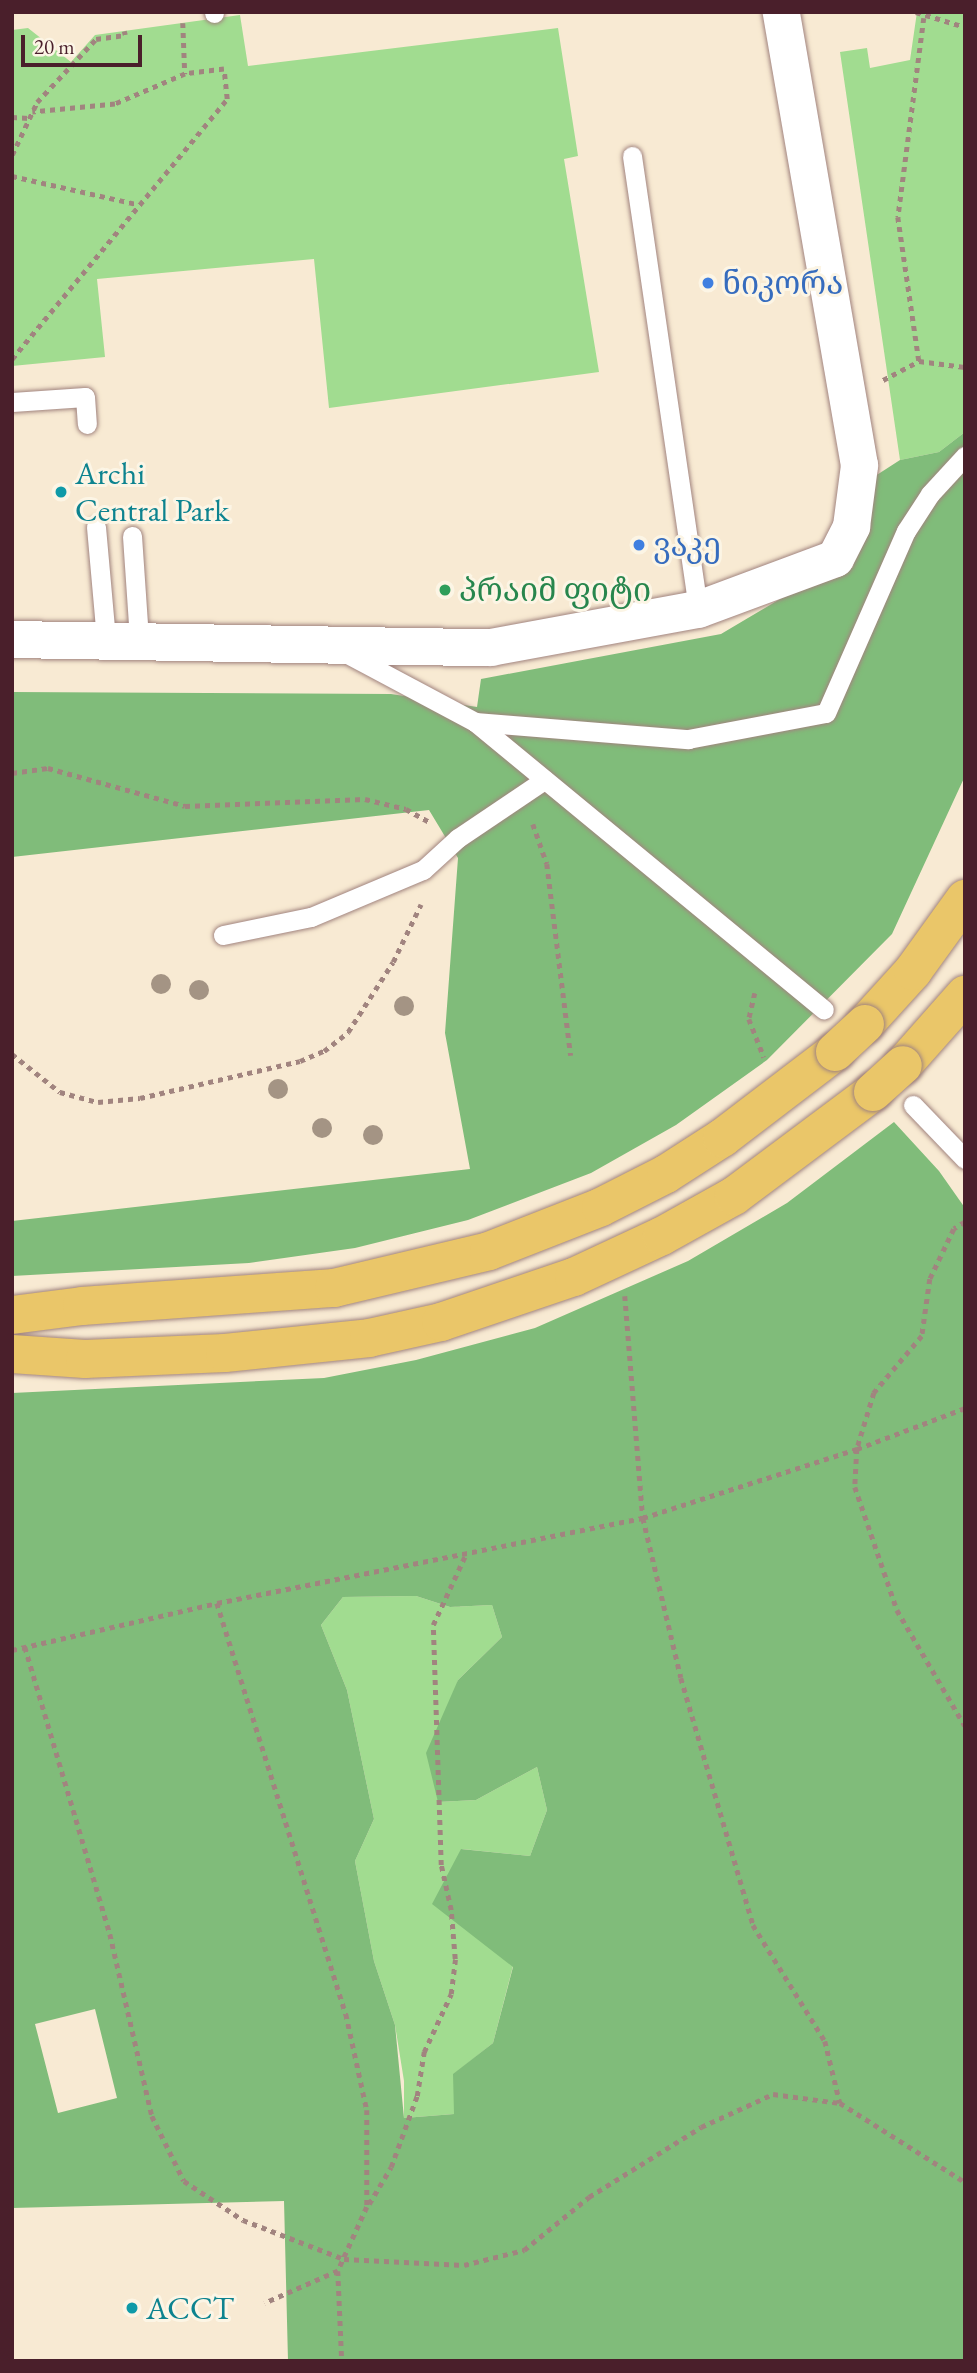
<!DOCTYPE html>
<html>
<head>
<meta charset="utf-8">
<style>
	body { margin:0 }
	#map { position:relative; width:977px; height:2373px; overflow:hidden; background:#f8ead3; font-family:"EB Garamond","Noto Serif Georgian",serif }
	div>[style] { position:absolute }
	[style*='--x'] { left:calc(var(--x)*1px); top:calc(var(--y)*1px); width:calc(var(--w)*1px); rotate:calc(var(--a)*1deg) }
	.green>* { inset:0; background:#a1dc90 }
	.forest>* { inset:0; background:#80bc7a }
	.path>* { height:4.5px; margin-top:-2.25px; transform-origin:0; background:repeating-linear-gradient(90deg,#a1847f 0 5px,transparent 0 10px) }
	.roads { filter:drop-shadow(0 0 2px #a1847f) drop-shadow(0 0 2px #a1847f) }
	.lane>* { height:19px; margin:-9.5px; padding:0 9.5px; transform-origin:9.5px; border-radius:9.5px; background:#fff }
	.street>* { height:37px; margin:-18.5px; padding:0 18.5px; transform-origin:18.5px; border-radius:18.5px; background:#fff }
	.primary>* { height:38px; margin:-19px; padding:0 19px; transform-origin:19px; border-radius:19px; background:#eac669 }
	.bridges { filter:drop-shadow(0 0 2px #a1847f) drop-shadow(0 0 2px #a1847f) }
	.primary-bridge>* { height:38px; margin:-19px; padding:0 19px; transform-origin:19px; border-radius:19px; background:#eac669 }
	.trees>* { width:20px; height:20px; margin:-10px; border-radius:50%; background:#a49484 }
	.dots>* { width:19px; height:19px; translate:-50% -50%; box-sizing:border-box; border:4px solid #fcf5e5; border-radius:50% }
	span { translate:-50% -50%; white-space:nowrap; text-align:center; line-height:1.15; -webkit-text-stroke:6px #fcf5e5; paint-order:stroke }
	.shop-label { font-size:32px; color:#366cbe }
	.left { translate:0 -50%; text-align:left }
	.culture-label { font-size:32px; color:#0d838f }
	.leisure-label { font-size:32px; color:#27864d }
	.frame { position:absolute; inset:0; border:14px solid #4a1f2b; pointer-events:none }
	.scale { position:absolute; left:21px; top:35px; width:121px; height:32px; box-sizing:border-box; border:4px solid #4a1f2b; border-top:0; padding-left:9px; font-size:21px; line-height:24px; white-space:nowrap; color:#4a1f2b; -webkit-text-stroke:5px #fcf5e5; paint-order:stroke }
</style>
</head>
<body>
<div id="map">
	<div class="green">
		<div style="clip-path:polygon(917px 12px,965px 12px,965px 432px,939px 452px,900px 460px,840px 52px,867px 48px,870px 68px,910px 60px)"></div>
		<div style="clip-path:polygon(240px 15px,248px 66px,558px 28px,578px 156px,564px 159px,599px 372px,329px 408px,314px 259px,97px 279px,105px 357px,12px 366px,12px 30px,28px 28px,71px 62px,95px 35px)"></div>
		<div style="clip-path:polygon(416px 1596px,450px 1607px,492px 1605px,502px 1637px,458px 1680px,438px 1802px,476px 1800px,537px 1767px,547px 1810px,530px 1856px,462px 1849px,513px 1966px,493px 2043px,454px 2074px,454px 2114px,404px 2118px,404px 2081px,395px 2025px,374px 1961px,355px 1861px,374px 1819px,347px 1690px,321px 1625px,343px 1597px)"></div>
	</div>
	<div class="forest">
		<div style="clip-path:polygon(965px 432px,965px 776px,892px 934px,767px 1060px,676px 1125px,591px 1173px,468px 1220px,355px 1248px,249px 1263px,12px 1276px,12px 1221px,470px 1169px,445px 1033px,458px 858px,429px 810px,12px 857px,12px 692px,391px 694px,477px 707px,481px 679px,721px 634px,790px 593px,842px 576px,853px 567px,869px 480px,900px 460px,939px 452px)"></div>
		<div style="clip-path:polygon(evenodd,894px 1122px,939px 1171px,965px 1208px,965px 2361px,288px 2361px,284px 2201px,12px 2208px,12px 1393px,324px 1378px,416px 1360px,535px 1328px,688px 1261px,787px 1203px,894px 1122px,416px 1596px,450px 1607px,492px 1605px,502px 1637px,458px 1680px,426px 1753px,438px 1802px,476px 1800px,537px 1767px,547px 1810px,530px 1856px,461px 1849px,432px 1904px,513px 1967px,493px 2043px,453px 2074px,454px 2114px,404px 2118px,395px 2025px,374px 1961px,355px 1861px,374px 1819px,347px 1690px,321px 1625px,343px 1597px,416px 1596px,894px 1122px,95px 2009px,117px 2098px,58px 2113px,35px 2024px,95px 2009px)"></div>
	</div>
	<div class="path">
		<div style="--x:916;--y:12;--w:51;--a:17"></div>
		<div style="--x:924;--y:18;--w:201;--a:97.4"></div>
		<div style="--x:898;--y:217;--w:146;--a:81.7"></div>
		<div style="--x:919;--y:361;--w:46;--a:7.4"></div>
		<div style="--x:183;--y:23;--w:51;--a:87.8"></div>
		<div style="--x:12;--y:117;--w:17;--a:3"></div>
		<div style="--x:12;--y:155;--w:59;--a:-64.7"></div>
		<div style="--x:37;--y:102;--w:86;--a:-46.9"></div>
		<div style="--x:96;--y:39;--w:29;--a:-8"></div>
		<div style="--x:125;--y:35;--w:4;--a:-104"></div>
		<div style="--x:12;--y:176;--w:127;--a:12.7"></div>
		<div style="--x:12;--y:359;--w:337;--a:-50.4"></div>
		<div style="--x:227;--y:99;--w:30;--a:-96"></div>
		<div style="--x:224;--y:69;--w:39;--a:173"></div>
		<div style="--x:185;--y:74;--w:76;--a:156.8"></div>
		<div style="--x:115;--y:104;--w:83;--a:174.5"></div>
		<div style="--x:883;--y:380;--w:41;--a:-27.8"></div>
		<div style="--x:12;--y:773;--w:36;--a:-8"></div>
		<div style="--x:48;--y:768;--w:142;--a:15.5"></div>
		<div style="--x:185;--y:806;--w:180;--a:-2.2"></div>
		<div style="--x:365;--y:799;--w:42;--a:13.7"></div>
		<div style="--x:406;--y:809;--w:29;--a:29"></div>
		<div style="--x:533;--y:824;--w:42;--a:70.7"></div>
		<div style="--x:547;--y:864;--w:193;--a:82.9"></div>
		<div style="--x:755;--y:993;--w:27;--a:103"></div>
		<div style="--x:749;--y:1019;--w:41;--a:68.5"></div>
		<div style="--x:12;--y:1054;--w:61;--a:38.4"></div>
		<div style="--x:60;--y:1092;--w:39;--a:15"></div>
		<div style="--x:98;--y:1102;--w:42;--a:-5.4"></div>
		<div style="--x:140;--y:1098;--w:164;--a:-13"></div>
		<div style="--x:300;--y:1061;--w:26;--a:-23"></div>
		<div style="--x:324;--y:1051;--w:31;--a:-38"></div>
		<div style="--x:348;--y:1032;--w:83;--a:-57.3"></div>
		<div style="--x:393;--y:962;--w:64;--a:-64.2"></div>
		<div style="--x:965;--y:1222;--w:13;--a:148"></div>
		<div style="--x:954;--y:1229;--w:55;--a:115.6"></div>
		<div style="--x:930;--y:1279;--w:58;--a:98"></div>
		<div style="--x:922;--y:1336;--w:75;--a:130.1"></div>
		<div style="--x:874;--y:1393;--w:59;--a:106.9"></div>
		<div style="--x:857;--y:1449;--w:38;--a:93"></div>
		<div style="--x:855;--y:1487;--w:130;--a:71.1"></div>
		<div style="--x:897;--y:1610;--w:134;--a:59.6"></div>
		<div style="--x:625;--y:1296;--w:223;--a:85.4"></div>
		<div style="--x:643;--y:1518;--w:164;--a:76.6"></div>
		<div style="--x:681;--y:1678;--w:257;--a:73.7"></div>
		<div style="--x:753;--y:1925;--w:137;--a:58.2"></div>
		<div style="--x:825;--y:2041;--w:64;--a:76.4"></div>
		<div style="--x:840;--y:2103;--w:148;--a:32.3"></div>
		<div style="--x:217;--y:1603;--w:431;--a:72.6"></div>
		<div style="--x:346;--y:2014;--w:98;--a:77.7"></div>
		<div style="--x:367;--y:2110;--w:97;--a:90"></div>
		<div style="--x:367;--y:2207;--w:70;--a:114.4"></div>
		<div style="--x:338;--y:2271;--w:80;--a:156.3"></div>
		<div style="--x:25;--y:1647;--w:299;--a:73.5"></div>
		<div style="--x:110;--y:1934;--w:187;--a:77"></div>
		<div style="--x:152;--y:2116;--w:72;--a:63.8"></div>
		<div style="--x:184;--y:2181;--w:71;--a:33.5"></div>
		<div style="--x:243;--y:2220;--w:108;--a:21.1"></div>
		<div style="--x:344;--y:2259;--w:120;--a:2.9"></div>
		<div style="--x:464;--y:2265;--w:62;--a:-14"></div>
		<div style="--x:524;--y:2250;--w:84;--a:-39.2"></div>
		<div style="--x:589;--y:2197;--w:132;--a:-32"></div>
		<div style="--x:701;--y:2127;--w:79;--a:-24.6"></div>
		<div style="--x:773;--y:2094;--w:68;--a:7.7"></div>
		<div style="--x:12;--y:1650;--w:210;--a:-12.9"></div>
		<div style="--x:217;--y:1603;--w:434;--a:-11.3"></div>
		<div style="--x:643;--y:1518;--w:225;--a:-17.9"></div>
		<div style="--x:857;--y:1449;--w:116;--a:-20.8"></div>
		<div style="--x:369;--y:2204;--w:43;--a:-59.3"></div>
		<div style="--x:391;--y:2167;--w:76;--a:-69.9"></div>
		<div style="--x:417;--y:2096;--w:45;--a:-81"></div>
		<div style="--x:424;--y:2052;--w:64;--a:-65"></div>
		<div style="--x:451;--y:1994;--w:35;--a:-83"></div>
		<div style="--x:455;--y:1959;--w:49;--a:-94.7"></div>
		<div style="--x:451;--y:1910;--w:46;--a:-102.5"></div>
		<div style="--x:441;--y:1865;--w:240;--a:-91.9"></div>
		<div style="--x:433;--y:1625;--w:78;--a:-65.1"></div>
		<div style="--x:338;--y:2271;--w:90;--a:87.5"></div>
	</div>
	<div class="roads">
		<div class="lane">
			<div style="--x:214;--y:12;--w:1;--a:90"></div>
			<div style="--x:632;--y:156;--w:458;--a:81.7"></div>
			<div style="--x:12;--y:402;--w:73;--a:-3.9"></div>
			<div style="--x:85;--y:397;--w:27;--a:86"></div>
			<div style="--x:96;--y:527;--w:112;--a:84.9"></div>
			<div style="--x:132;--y:536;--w:103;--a:86.1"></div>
			<div style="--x:344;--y:652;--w:149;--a:28.1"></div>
			<div style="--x:475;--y:722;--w:452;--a:39.5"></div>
			<div style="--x:475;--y:722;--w:214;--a:4.6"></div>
			<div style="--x:688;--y:739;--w:140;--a:-10.7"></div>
			<div style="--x:826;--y:713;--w:199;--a:-66.3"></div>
			<div style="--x:906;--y:531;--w:44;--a:-57"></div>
			<div style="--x:930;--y:494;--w:52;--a:-47.4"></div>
			<div style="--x:223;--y:935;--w:90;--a:-11.6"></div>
			<div style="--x:311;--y:917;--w:121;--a:-22.8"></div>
			<div style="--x:423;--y:870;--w:47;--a:-42.4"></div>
			<div style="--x:458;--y:838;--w:104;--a:-34"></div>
			<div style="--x:913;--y:1105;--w:75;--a:46.1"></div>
		</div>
		<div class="street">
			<div style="--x:12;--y:639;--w:478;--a:1"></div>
			<div style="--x:490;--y:647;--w:211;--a:-10.4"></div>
			<div style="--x:698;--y:609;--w:146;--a:-20.4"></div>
			<div style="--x:835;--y:558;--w:36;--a:-63"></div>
			<div style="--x:851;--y:526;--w:62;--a:-82.5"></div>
			<div style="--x:859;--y:465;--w:460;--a:-99.8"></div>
		</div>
		<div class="primary">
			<div style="--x:865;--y:1024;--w:72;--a:-47.8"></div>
			<div style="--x:913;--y:971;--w:89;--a:-54.2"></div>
			<div style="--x:903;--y:1065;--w:94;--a:-48.5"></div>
			<div style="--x:12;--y:1315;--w:71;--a:-7.3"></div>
			<div style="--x:82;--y:1306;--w:253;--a:-4.1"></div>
			<div style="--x:334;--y:1288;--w:159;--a:-13.4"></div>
			<div style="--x:489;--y:1251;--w:120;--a:-21.4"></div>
			<div style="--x:601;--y:1207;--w:73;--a:-26.9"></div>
			<div style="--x:666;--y:1174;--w:67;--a:-32.7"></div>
			<div style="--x:722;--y:1138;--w:142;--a:-37.3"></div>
			<div style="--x:12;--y:1354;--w:73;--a:3.9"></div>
			<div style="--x:85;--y:1359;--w:140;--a:-2.5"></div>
			<div style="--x:225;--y:1353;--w:145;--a:-5.9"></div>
			<div style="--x:369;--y:1338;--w:74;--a:-12.5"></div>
			<div style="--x:441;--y:1322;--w:140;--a:-18.7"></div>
			<div style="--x:574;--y:1277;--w:97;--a:-25"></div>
			<div style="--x:662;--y:1236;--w:82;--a:-29.1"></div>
			<div style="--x:734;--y:1196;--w:174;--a:-36.8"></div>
		</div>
	</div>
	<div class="bridges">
		<div class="primary-bridge">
			<div style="--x:835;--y:1052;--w:41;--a:-43"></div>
			<div style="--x:873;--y:1092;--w:40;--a:-42"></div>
		</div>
	</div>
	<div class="trees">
		<div style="left:161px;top:984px"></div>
		<div style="left:199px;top:990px"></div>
		<div style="left:404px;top:1006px"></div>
		<div style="left:278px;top:1089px"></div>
		<div style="left:322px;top:1128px"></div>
		<div style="left:373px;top:1135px"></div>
	</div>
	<div class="dots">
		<div style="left:708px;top:283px;background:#3f7fe0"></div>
		<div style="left:61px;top:492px;background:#0f9aa8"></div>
		<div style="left:639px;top:545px;background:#3f7fe0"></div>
		<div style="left:445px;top:590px;background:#2e9e5b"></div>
		<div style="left:132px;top:2308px;background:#0f9aa8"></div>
	</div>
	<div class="shop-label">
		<span class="left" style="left:722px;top:283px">ნიკორა</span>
		<span class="left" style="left:653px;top:545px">ვაკე</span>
	</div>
	<div class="culture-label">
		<span class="left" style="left:75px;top:492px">Archi<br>Central Park</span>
		<span class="left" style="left:146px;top:2308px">ACCT</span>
	</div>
	<div class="leisure-label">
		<span class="left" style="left:459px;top:590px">პრაიმ ფიტი</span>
	</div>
	<div class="frame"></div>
	<div class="scale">20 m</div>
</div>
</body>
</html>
